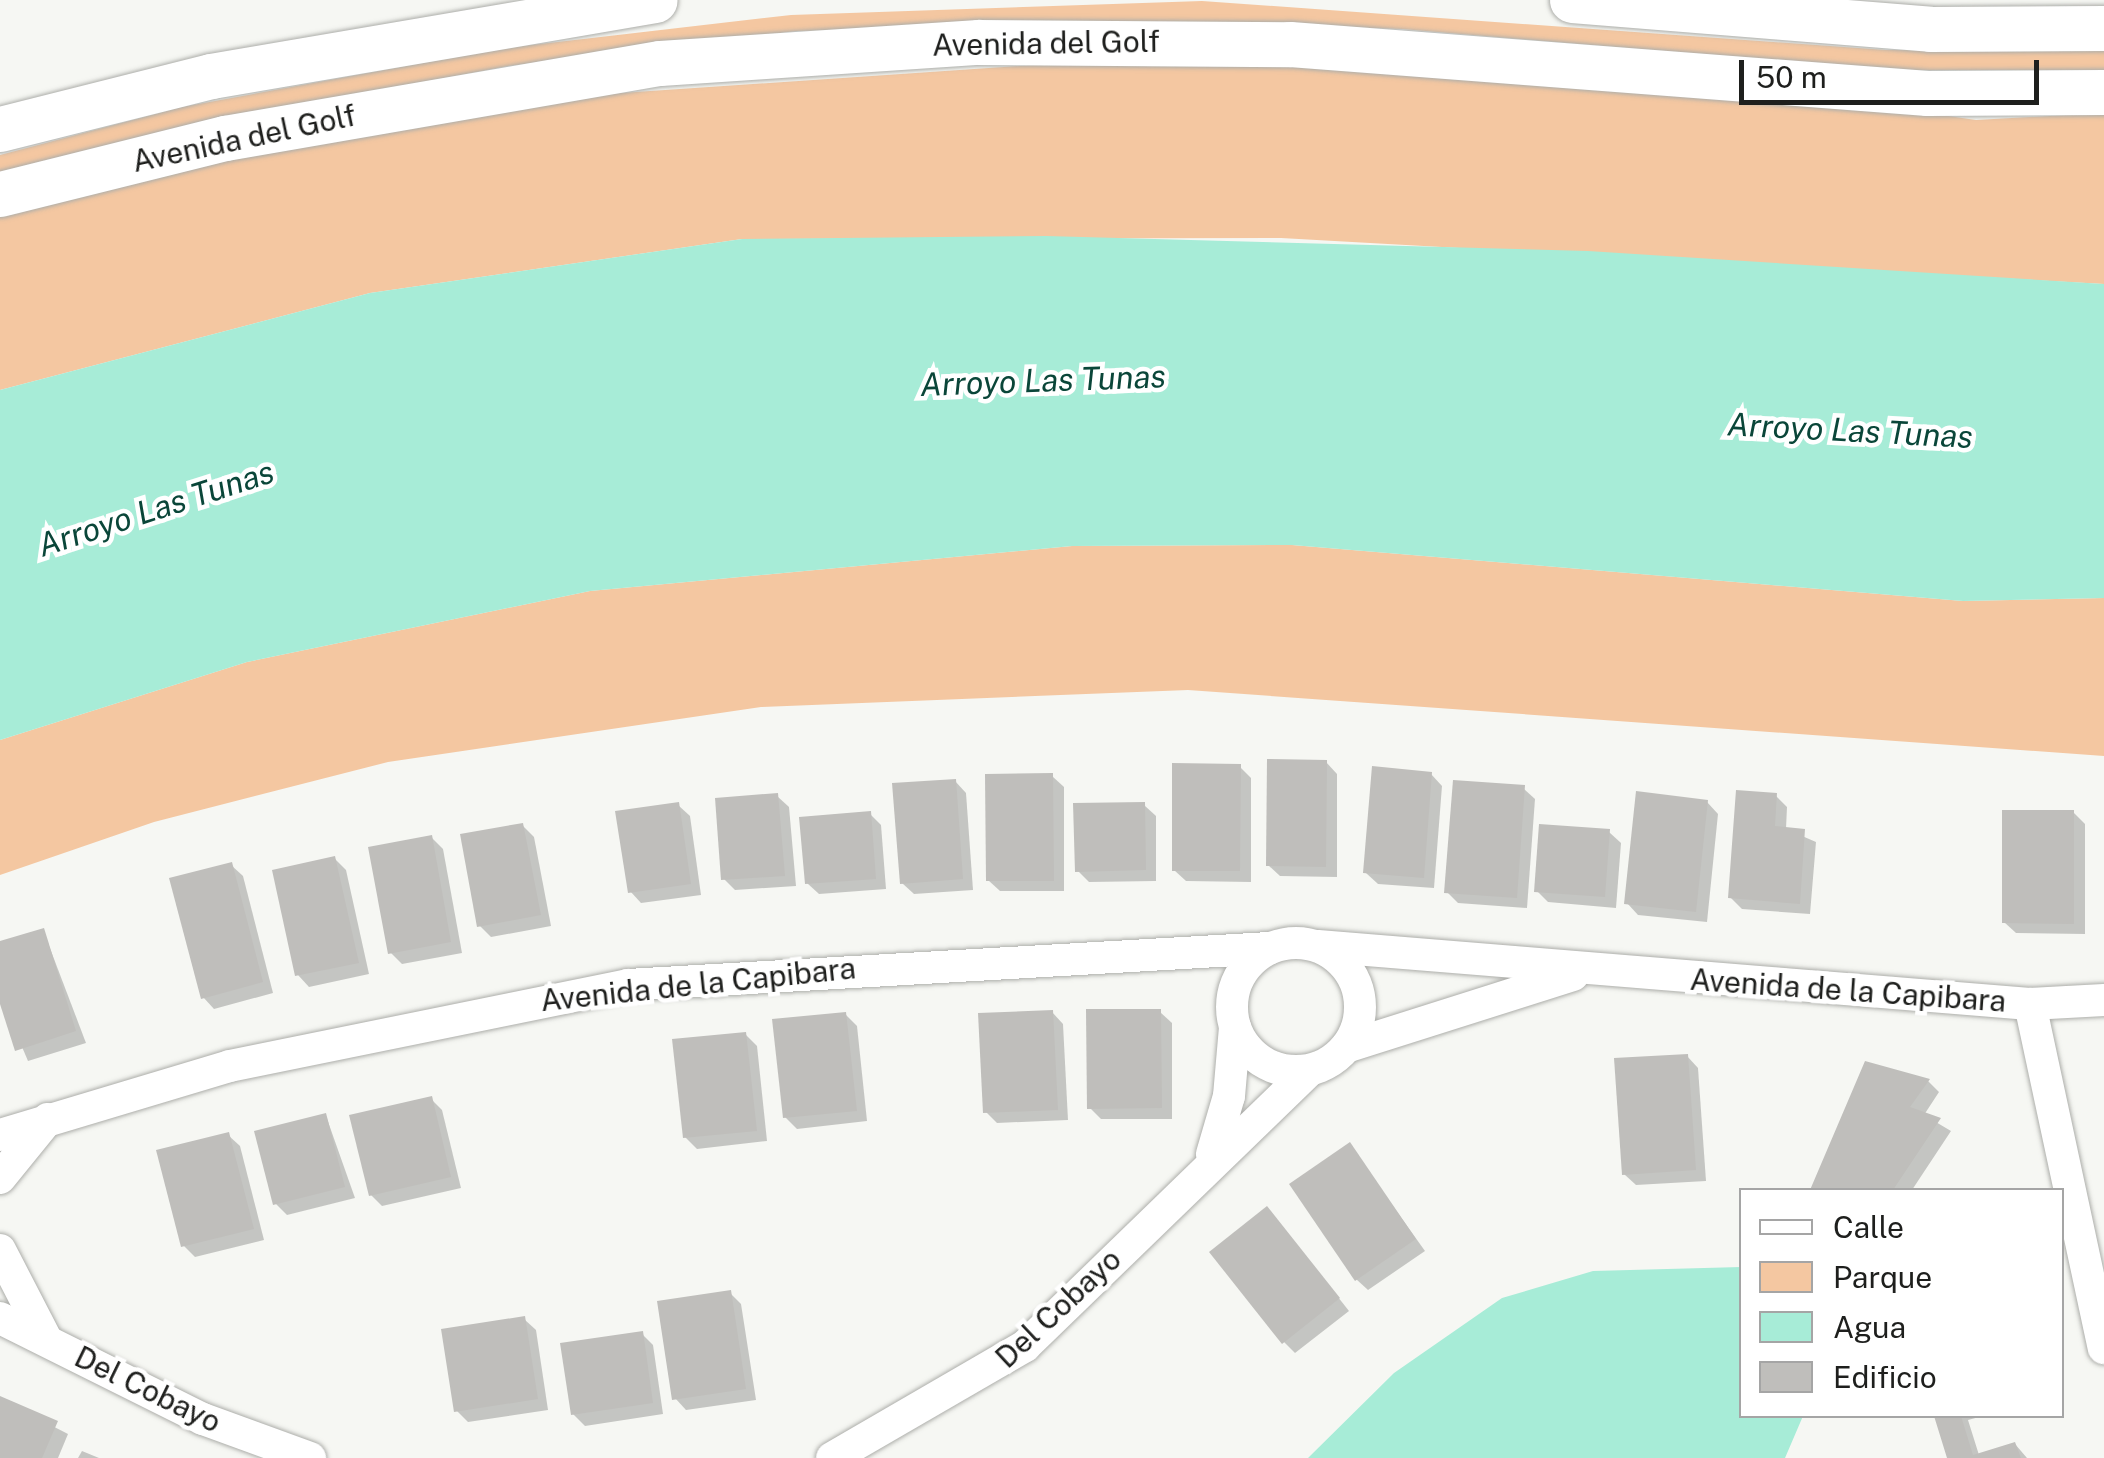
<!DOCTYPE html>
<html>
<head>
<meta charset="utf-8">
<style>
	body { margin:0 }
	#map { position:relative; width:2104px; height:1458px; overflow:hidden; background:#f6f7f3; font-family:"Public Sans",sans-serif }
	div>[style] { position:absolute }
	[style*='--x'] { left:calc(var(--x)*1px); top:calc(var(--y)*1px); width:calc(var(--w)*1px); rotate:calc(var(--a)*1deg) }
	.green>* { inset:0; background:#f4c7a1 }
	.water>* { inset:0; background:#a7ecd7 }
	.shadow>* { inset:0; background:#0003 }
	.building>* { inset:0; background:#bfbebb }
	.roads { filter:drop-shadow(0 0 2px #adaeaa) drop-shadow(0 0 2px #adaeaa) }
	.street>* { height:32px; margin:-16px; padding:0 16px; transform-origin:16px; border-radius:16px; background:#fff }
	.street>.ring { margin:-16px; padding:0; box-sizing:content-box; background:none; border:32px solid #fff; border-radius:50% }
	.secondary>* { height:45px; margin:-22.5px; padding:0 22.5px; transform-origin:22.5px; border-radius:22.5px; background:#fff }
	span { translate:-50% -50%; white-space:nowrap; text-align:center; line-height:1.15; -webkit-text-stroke:9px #fff; paint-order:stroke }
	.street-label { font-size:30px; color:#1e1f1d }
	.water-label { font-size:32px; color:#0a4639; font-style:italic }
	.legend { position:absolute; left:1739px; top:1188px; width:325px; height:230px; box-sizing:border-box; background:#fff; border:2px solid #a5a5a5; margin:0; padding:12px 18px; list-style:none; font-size:30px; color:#1e1f1d }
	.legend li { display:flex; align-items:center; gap:20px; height:50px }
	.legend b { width:50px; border:2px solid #a5a5a5 }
	.scale { position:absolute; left:1739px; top:60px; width:300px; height:45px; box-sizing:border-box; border:5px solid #1e1f1d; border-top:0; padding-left:12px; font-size:30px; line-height:35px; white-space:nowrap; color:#1e1f1d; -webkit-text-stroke:8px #fff; paint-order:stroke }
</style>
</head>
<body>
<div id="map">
	<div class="green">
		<div style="clip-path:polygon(1202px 1px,1886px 50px,2104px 51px,2104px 70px,1885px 70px,1402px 29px,1201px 22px,796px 31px,508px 66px,187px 127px,0 177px,0 155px,182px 107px,505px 48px,791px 15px)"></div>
		<div style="clip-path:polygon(1151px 57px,1865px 104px,1976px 120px,2104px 113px,2104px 284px,1281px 238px,742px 239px,370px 293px,0 390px,0 216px,53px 200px,342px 132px,577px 96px)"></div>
		<div style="clip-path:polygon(1292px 545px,1963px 601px,2104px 598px,2104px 756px,1188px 690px,761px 707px,388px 762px,154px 822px,0 875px,0 740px,247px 662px,590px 591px,1072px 546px)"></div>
	</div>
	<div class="water">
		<div style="clip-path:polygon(1046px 236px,1588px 251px,2104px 284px,2104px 598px,1963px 601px,1292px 545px,1072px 546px,590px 591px,247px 662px,0 740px,0 390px,370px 293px,742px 239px)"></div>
		<div style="clip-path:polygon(1741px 1267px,1742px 1416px,1803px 1416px,1785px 1458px,1308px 1458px,1394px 1373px,1502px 1298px,1593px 1271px)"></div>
	</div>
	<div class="shadow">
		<div style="clip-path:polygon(1326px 762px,1337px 774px,1337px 877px,1280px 876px,1268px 865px)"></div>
		<div style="clip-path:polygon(1239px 766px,1251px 778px,1251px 882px,1186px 881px,1174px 870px)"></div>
		<div style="clip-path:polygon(1431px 774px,1442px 786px,1434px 888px,1378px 884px,1366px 873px)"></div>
		<div style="clip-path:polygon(1052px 776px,1064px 787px,1064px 891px,1000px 891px,988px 880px)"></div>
		<div style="clip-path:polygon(955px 781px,966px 793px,973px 890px,914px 894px,902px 883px)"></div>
		<div style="clip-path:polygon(1523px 788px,1535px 799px,1527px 908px,1458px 903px,1447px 892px)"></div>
		<div style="clip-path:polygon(777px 796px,789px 807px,796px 886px,735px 890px,724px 879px)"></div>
		<div style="clip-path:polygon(1776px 796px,1787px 807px,1786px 829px,1816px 842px,1810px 914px,1742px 909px,1730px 897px)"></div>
		<div style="clip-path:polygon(1707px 802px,1718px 814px,1707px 922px,1638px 915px,1627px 903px)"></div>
		<div style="clip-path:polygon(678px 805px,690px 816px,701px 895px,641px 903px,630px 891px)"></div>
		<div style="clip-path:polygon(1144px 805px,1156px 816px,1156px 881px,1089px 882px,1077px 870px)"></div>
		<div style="clip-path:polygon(2073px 812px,2085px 824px,2085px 934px,2016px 933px,2004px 922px)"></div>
		<div style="clip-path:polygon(870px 814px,881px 825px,886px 889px,819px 894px,807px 883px)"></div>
		<div style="clip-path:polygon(522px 825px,534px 837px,551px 926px,491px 937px,480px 926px)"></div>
		<div style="clip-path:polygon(1609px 832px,1621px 843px,1616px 908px,1548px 902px,1537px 891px)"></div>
		<div style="clip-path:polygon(432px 838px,443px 849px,462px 953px,402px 964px,390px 952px)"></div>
		<div style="clip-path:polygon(335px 859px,346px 870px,369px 974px,309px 987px,298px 975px)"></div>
		<div style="clip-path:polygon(231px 865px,243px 876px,273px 993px,214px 1009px,203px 997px)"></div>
		<div style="clip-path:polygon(43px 930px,86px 1043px,28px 1061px,0 995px,0 944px)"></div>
		<div style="clip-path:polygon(1052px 1012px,1063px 1024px,1068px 1120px,997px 1123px,986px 1112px)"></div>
		<div style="clip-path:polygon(1160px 1012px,1172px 1023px,1172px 1119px,1101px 1119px,1090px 1108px)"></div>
		<div style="clip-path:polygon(845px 1014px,857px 1026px,867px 1121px,797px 1129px,785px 1117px)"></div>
		<div style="clip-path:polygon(745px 1034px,757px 1046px,767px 1141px,697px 1149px,685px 1137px)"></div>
		<div style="clip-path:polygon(1687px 1056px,1698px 1068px,1706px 1181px,1636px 1185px,1624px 1174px)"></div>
		<div style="clip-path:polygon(1928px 1081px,1939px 1092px,1924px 1115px,1951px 1131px,1912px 1190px,1813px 1189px)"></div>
		<div style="clip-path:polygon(431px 1099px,442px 1110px,461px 1188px,382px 1206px,371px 1195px)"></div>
		<div style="clip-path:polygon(326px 1116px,355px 1198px,287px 1215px,275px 1203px)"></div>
		<div style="clip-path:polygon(228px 1135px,240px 1146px,264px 1240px,195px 1257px,184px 1246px)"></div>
		<div style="clip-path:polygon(1350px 1146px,1425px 1251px,1368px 1290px,1356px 1279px)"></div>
		<div style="clip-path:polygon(1278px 1221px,1349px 1311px,1295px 1353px,1284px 1342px)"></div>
		<div style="clip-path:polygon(730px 1293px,741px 1304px,756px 1400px,686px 1410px,675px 1398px)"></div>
		<div style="clip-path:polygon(524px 1319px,536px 1330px,548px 1410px,468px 1422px,456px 1410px)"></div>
		<div style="clip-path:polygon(642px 1334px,653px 1345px,663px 1414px,585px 1426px,573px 1414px)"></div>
		<div style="clip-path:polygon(0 1399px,68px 1434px,58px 1458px,0 1458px)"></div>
		<div style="clip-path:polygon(1936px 1416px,1983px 1416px,1968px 1420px,1979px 1455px,2015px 1444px,2027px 1458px,1949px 1458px)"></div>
		<div style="clip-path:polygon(82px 1451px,99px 1458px,78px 1458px)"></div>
	</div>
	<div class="building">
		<div style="clip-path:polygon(1267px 759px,1327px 760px,1326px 867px,1266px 866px)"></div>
		<div style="clip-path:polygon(1172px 763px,1241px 764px,1240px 871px,1172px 871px)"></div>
		<div style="clip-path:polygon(1372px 766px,1432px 772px,1424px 878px,1363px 873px)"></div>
		<div style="clip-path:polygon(1053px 773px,1054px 881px,986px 881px,985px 774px)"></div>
		<div style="clip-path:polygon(956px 779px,963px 879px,900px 884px,892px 783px)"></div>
		<div style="clip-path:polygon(1453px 780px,1525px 785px,1517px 898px,1444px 893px)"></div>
		<div style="clip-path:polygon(1736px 790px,1777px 793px,1775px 826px,1805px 829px,1800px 904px,1728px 898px)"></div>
		<div style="clip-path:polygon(1636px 791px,1708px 800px,1696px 912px,1624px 904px)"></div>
		<div style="clip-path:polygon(778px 793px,785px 876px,721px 880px,715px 798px)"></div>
		<div style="clip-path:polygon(679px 802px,691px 884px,628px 893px,615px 811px)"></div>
		<div style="clip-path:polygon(1145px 802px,1146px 870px,1075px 872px,1073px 803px)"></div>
		<div style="clip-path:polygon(2002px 810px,2074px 810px,2074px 924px,2002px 923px)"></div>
		<div style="clip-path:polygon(871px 811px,876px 879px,805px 884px,799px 817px)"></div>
		<div style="clip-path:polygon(523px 823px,541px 915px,477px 927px,460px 834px)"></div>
		<div style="clip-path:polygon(1539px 824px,1610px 829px,1605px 897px,1534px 892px)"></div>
		<div style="clip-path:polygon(432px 835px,451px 942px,388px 954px,368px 847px)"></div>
		<div style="clip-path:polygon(335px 856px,359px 963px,295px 976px,272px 870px)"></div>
		<div style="clip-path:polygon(232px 862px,263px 982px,201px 999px,169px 878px)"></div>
		<div style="clip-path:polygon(44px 928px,76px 1031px,15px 1051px,0 1004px,0 941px)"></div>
		<div style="clip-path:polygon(1086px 1009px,1161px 1009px,1162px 1108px,1087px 1109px)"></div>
		<div style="clip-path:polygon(1053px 1010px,1058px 1110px,983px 1113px,978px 1013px)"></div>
		<div style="clip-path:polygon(846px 1012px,857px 1111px,783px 1118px,772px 1019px)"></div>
		<div style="clip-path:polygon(746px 1032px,757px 1131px,683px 1138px,672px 1039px)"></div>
		<div style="clip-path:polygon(1688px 1054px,1696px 1170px,1622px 1175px,1614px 1058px)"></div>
		<div style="clip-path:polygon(1865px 1061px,1930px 1079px,1910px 1107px,1941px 1118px,1893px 1190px,1810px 1190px)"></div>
		<div style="clip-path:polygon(432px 1096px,451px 1177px,369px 1196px,349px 1115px)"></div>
		<div style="clip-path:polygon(326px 1113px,345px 1187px,273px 1205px,254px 1131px)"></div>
		<div style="clip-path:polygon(229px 1132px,254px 1229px,181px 1247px,156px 1150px)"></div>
		<div style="clip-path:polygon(1350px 1142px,1416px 1239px,1355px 1281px,1289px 1184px)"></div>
		<div style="clip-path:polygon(1267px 1206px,1340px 1298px,1282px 1344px,1209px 1252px)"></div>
		<div style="clip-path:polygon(731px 1290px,746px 1389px,672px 1400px,657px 1301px)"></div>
		<div style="clip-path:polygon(525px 1316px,538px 1399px,454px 1412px,441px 1329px)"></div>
		<div style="clip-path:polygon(643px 1331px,653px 1403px,571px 1415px,560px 1343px)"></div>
		<div style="clip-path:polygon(0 1396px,58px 1421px,42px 1458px,0 1458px)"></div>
		<div style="clip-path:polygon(1934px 1416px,1961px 1416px,1973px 1455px,2015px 1442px,2021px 1458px,1947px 1458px)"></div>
	</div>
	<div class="roads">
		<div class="street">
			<div class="ring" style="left:1232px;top:943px;width:96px;height:96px"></div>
			<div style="--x:1318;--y:946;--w:714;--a:4.66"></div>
			<div style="--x:2030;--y:1004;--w:74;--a:-3.1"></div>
			<div style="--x:2030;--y:1004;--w:352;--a:77.9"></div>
			<div style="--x:1349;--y:1046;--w:235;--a:-17.6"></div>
			<div style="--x:0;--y:1135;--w:240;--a:-16.7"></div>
			<div style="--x:230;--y:1066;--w:406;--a:-11.5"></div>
			<div style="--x:628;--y:985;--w:643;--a:-3.3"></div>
			<div style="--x:1212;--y:1154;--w:60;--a:-73.7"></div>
			<div style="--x:1229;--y:1096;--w:69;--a:-85"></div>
			<div style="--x:0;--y:1178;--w:76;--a:-50.9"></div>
			<div style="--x:0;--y:1250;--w:98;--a:62.7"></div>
			<div style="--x:0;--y:1318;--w:227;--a:26.5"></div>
			<div style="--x:203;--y:1419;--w:114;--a:20"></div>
			<div style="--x:832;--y:1458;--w:223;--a:-30.1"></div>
			<div style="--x:1025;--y:1346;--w:395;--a:-44.1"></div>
		</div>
		<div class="secondary">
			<div style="--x:1572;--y:0;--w:359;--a:4.6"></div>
			<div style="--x:1930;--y:29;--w:174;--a:-0.3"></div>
			<div style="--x:0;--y:129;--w:218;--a:-14.1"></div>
			<div style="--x:211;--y:76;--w:450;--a:-9.7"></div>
			<div style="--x:0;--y:194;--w:232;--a:-14"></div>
			<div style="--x:225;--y:138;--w:441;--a:-9.8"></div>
			<div style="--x:660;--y:63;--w:319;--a:-3.8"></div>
			<div style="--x:978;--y:42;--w:312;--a:0.4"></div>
			<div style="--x:1290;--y:44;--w:639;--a:4.4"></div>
			<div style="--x:1927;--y:93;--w:177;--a:-0.3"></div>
		</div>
	</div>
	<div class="street-label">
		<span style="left:1046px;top:43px;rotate:-1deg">Avenida del Golf</span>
		<span style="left:244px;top:138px;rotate:-12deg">Avenida del Golf</span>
		<span style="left:698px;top:984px;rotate:-6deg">Avenida de la Capibara</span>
		<span style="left:1848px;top:990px;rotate:4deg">Avenida de la Capibara</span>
		<span style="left:1058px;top:1308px;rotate:-43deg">Del Cobayo</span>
		<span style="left:148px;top:1389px;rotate:26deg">Del Cobayo</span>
	</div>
	<div class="water-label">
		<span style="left:1043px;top:381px;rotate:-2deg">Arroyo Las Tunas</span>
		<span style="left:1850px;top:431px;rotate:3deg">Arroyo Las Tunas</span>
		<span style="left:156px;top:509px;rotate:-18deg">Arroyo Las Tunas</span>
	</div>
	<ul class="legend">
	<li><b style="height:12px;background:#fff"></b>Calle</li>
	<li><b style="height:28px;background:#f4c7a1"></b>Parque</li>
	<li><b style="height:28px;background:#a7ecd7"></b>Agua</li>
	<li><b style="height:28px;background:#bfbebb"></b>Edificio</li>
	</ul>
	<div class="scale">50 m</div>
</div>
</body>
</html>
